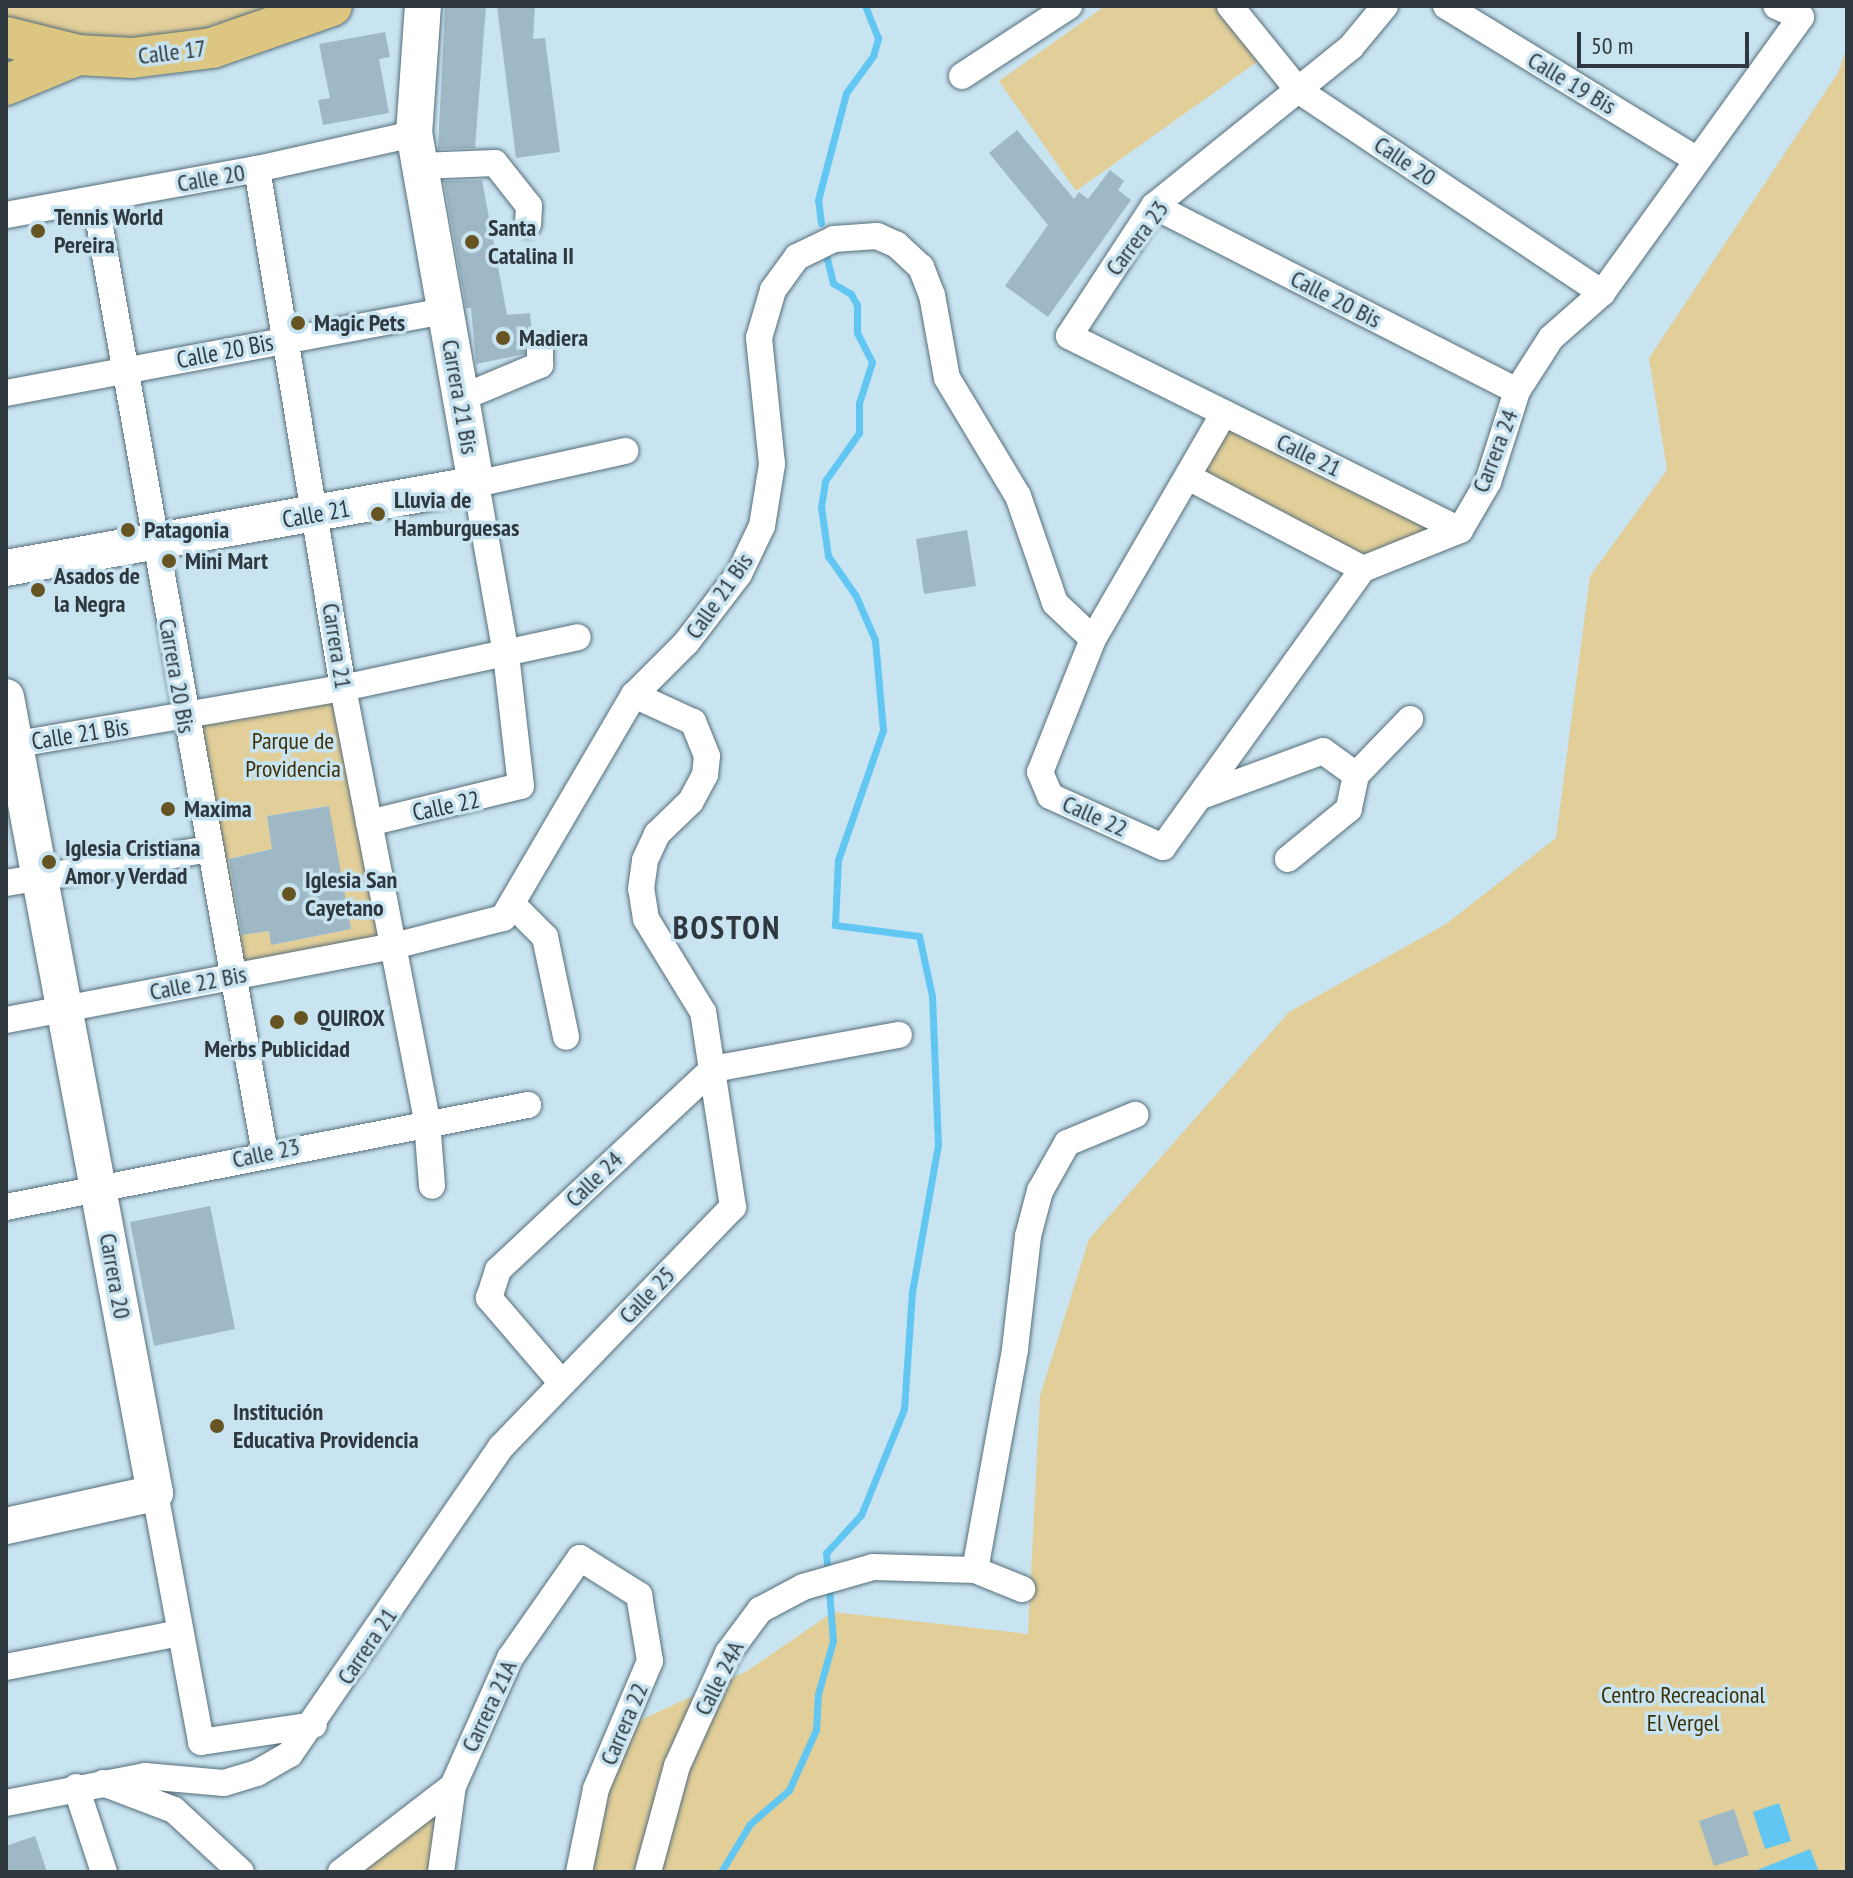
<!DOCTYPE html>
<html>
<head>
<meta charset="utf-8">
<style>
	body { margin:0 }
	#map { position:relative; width:1853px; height:1878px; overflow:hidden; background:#c9e4f1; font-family:"PT Sans Narrow",sans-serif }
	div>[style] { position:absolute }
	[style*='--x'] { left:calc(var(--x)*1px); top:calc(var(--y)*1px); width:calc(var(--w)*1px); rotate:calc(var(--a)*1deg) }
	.green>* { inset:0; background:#e1ce98 }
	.water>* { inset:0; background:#61c7f2 }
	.stream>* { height:7px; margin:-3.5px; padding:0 3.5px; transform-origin:3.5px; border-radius:3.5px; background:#61c7f2 }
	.building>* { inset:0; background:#9eb8c5 }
	.roads { filter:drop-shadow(0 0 2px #566e7a) drop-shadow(0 0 2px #566e7a) }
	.street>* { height:26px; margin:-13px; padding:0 13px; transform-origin:13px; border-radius:13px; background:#fff }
	.secondary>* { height:36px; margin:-18px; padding:0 18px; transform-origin:18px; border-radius:18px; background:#fff }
	.primary>* { height:40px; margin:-20px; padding:0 20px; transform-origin:20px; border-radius:20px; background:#dcc682 }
	.dots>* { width:22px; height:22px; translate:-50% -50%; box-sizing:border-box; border:4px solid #c9e4f1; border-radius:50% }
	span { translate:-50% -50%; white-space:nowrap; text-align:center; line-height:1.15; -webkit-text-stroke:7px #c9e4f1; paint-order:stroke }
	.street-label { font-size:24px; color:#2e383e }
	.poi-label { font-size:24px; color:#2e383e; font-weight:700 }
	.left { translate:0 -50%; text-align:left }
	.park-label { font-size:24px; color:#3d3009 }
	.district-label { font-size:32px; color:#2e383e; font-weight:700; letter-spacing:2px }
	.frame { position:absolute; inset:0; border:8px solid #2e383e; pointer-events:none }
	.scale { position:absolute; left:1577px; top:32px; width:172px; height:36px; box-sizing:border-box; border:4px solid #2e383e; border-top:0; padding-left:10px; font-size:24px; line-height:28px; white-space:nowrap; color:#2e383e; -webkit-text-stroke:6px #c9e4f1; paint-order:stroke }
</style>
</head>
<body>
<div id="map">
	<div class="green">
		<div style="clip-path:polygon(6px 6px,332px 6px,6px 85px)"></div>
		<div style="clip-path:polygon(1105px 6px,1217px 6px,1257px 62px,1076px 191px,999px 81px)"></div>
		<div style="clip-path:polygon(1847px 46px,1847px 1872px,565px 1872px,621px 1729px,747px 1671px,833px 1612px,1028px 1634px,1040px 1396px,1089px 1239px,1289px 1012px,1446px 924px,1556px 838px,1590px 576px,1667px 470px,1649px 358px,1838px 73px)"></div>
		<div style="clip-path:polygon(1224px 413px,1460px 530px,1363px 569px,1190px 478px)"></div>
		<div style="clip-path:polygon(evenodd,343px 688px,390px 947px,231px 977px,184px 718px,343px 688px,328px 806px,351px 929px,272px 945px,269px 931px,240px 935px,228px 859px,272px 849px,267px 816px,328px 806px)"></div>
		<div style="clip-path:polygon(453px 1786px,441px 1872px,341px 1872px)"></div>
	</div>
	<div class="water">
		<div style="clip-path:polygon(1779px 1803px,1791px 1841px,1765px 1849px,1753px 1812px)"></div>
		<div style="clip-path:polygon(1810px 1849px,1819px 1872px,1752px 1872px)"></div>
	</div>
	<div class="stream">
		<div style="--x:821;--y:223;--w:23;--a:-97"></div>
		<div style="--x:818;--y:200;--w:111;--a:-75.3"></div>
		<div style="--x:846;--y:93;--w:46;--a:-53.9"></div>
		<div style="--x:873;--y:56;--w:19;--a:-74"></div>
		<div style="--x:878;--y:38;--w:35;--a:-112"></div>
		<div style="--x:721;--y:1872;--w:56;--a:-58.9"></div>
		<div style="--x:750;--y:1824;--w:52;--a:-41.1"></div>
		<div style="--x:789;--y:1790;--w:66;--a:-65.8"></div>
		<div style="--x:816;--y:1730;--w:36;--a:-87"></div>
		<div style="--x:818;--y:1694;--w:55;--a:-74.2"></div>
		<div style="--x:833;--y:1641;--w:88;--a:-94.5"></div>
		<div style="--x:826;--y:1553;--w:52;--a:-47.4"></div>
		<div style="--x:861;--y:1515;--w:114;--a:-67.9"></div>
		<div style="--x:904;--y:1409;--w:117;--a:-86.1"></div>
		<div style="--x:912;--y:1292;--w:149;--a:-80"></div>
		<div style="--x:938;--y:1145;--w:149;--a:-92.3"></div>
		<div style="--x:932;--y:996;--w:61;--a:-102.2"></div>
		<div style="--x:919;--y:936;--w:85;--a:-172.5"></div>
		<div style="--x:835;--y:925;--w:65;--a:-87.4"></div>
		<div style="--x:838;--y:860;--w:138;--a:-70.9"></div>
		<div style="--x:883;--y:730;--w:90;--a:-95.1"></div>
		<div style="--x:875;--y:640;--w:48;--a:-113.4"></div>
		<div style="--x:856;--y:596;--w:49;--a:-125"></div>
		<div style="--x:828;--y:556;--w:49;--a:-98.1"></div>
		<div style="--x:821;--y:507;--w:26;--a:-81"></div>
		<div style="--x:825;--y:481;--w:59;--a:-54.7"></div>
		<div style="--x:859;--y:433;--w:30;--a:-90"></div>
		<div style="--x:859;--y:403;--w:43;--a:-72.4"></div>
		<div style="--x:872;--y:362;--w:33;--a:-117"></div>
		<div style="--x:857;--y:333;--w:28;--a:-90"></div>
		<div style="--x:857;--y:305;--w:13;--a:-119"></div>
		<div style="--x:851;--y:294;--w:21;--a:-149"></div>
		<div style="--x:833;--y:283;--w:29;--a:-104"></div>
	</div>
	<div class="building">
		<div style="clip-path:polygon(445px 6px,486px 6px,475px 148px,438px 149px)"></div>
		<div style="clip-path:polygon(497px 6px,535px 6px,533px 39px,545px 38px,560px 152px,516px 158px)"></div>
		<div style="clip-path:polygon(385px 32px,390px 57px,379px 59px,389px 113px,323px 125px,318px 100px,330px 98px,319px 44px)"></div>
		<div style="clip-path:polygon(1017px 130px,1074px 199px,1079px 192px,1088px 199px,1110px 170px,1124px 181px,1118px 190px,1131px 200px,1048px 317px,1005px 286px,1048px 225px,989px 153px)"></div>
		<div style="clip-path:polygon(482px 180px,507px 315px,530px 313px,532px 333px,524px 354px,476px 364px,471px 308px,466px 308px,444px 181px)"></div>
		<div style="clip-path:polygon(967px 530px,976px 586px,924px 594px,916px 539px)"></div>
		<div style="clip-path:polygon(329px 806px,351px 929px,271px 945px,269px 931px,242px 935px,229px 859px,272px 849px,267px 816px)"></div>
		<div style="clip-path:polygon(210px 1206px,235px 1329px,154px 1346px,130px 1222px)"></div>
		<div style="clip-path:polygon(1734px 1809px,1749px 1855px,1714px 1866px,1699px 1821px)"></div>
		<div style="clip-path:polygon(35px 1836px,47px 1872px,6px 1872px,6px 1846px)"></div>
	</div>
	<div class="roads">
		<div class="street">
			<div style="--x:1230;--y:6;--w:108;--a:51"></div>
			<div style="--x:1298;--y:90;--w:366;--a:33.7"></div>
			<div style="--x:1385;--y:6;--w:53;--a:129.7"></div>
			<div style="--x:1351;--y:47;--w:253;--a:141.1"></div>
			<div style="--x:1154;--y:206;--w:155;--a:123.2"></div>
			<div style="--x:1069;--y:336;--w:436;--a:26.4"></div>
			<div style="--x:1446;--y:6;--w:294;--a:31.5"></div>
			<div style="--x:962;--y:76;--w:128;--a:-33.2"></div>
			<div style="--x:420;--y:166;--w:75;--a:-2.3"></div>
			<div style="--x:495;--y:163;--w:55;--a:51.7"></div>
			<div style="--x:529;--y:206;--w:18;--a:93"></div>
			<div style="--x:257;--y:169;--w:526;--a:80.59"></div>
			<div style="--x:343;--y:688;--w:441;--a:79"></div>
			<div style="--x:427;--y:1121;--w:65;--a:85.6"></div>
			<div style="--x:95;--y:199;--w:969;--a:79.9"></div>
			<div style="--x:1154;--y:206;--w:407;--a:27"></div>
			<div style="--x:6;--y:215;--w:255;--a:-10.4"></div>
			<div style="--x:257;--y:169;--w:161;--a:-12.6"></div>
			<div style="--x:6;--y:393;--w:447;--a:-10.6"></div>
			<div style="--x:461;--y:398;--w:86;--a:-22.7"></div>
			<div style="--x:540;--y:365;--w:18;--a:-90"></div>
			<div style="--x:1224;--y:413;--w:261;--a:120.1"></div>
			<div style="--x:1093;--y:639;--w:143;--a:111.7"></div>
			<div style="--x:1040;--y:772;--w:26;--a:67"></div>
			<div style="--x:1050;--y:796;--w:124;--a:24.3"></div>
			<div style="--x:1163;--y:847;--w:342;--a:-54.3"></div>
			<div style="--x:1363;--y:569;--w:105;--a:-21.9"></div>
			<div style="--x:1460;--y:530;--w:56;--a:-59.7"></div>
			<div style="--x:1488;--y:482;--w:96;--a:-72.3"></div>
			<div style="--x:1517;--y:391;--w:63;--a:-57.3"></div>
			<div style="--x:1551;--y:338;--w:68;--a:-41.4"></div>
			<div style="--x:1602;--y:293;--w:340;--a:-54.2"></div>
			<div style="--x:1801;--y:17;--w:27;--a:-156"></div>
			<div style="--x:1190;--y:478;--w:195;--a:27.7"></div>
			<div style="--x:6;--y:746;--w:342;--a:-9.8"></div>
			<div style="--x:343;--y:688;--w:240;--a:-12.2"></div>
			<div style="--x:1356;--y:775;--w:78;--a:-46"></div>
			<div style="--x:1204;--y:795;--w:127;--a:-20.3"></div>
			<div style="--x:1323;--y:751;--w:41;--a:36"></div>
			<div style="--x:1356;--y:775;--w:35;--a:102"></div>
			<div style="--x:1349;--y:809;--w:79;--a:140.7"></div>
			<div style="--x:369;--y:823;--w:156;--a:-13.7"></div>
			<div style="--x:521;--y:786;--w:133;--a:-96.5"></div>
			<div style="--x:506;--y:654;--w:173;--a:-100"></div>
			<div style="--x:476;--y:484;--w:153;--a:-12.5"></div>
			<div style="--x:6;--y:883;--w:206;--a:-9.5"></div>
			<div style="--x:514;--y:906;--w:44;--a:45"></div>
			<div style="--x:545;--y:937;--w:102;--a:78.1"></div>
			<div style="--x:6;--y:1020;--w:391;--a:-10.8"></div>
			<div style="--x:390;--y:947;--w:117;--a:-14.4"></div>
			<div style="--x:503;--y:918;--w:259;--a:-59.6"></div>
			<div style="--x:713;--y:1069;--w:189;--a:-10.4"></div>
			<div style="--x:6;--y:1207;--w:532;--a:-11.06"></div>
			<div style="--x:561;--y:1382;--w:111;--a:-130.6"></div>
			<div style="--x:489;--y:1298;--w:29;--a:-72"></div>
			<div style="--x:498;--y:1270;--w:294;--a:-43.1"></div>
			<div style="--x:155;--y:1493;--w:253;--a:79.5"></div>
			<div style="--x:201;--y:1742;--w:114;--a:-8.6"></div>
			<div style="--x:975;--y:1570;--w:225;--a:-79.7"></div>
			<div style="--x:1015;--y:1349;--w:114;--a:-83.4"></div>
			<div style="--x:1028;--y:1236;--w:47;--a:-75.1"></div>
			<div style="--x:1040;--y:1191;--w:55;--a:-60.6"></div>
			<div style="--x:1067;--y:1143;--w:74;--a:-22.4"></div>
			<div style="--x:6;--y:1667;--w:177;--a:-11.1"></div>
			<div style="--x:103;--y:1783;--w:76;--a:20.8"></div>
			<div style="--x:174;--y:1810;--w:91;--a:42.8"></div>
			<div style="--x:76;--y:1787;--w:89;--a:71.8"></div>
			<div style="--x:6;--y:1803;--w:142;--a:-11"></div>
			<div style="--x:145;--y:1776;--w:79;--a:5.1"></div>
			<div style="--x:224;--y:1783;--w:34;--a:-17"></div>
			<div style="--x:257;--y:1773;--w:38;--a:-30"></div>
			<div style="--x:290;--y:1754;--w:373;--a:-55.5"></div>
			<div style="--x:501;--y:1447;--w:334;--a:-46"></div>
			<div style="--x:733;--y:1207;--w:197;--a:-98.7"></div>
			<div style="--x:703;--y:1012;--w:109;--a:-121.5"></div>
			<div style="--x:646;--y:919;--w:30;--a:-99"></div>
			<div style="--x:641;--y:889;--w:29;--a:-82"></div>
			<div style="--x:645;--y:860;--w:29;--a:-65"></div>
			<div style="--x:657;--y:834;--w:47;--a:-44.1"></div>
			<div style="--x:691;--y:801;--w:30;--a:-62"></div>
			<div style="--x:705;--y:775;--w:19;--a:-84"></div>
			<div style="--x:707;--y:756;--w:37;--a:-112"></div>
			<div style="--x:693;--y:722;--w:65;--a:-155.4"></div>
			<div style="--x:634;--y:695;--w:74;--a:-45"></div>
			<div style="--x:686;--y:643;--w:87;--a:-52.5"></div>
			<div style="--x:739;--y:574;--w:53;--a:-64.4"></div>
			<div style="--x:762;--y:526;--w:63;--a:-80.8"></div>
			<div style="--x:772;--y:464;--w:127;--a:-95.9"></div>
			<div style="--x:759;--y:338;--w:50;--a:-73.7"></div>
			<div style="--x:773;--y:290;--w:41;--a:-54"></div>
			<div style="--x:797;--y:257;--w:41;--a:-25.9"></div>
			<div style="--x:834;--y:239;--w:43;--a:-4"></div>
			<div style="--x:877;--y:236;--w:22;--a:24"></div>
			<div style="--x:897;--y:245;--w:33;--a:43"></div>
			<div style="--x:921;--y:267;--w:30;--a:69"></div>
			<div style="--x:932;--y:295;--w:84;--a:79.8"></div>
			<div style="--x:947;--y:378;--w:138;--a:59"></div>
			<div style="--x:1018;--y:496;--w:113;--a:70.9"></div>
			<div style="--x:1055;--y:603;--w:52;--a:43.5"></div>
			<div style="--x:341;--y:1872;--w:141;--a:-37.5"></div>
			<div style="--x:441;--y:1872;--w:87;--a:-82.1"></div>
			<div style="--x:453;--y:1786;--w:140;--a:-66"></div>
			<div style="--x:510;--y:1658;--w:122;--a:-55"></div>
			<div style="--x:580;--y:1558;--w:70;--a:32.1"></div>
			<div style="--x:639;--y:1595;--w:67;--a:80.5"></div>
			<div style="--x:650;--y:1661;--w:139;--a:112.9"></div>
			<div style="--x:596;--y:1789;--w:85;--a:101.6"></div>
			<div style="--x:648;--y:1872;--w:110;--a:-74.7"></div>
			<div style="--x:677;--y:1766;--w:124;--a:-65.7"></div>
			<div style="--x:728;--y:1653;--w:54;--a:-53.3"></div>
			<div style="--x:760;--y:1610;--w:49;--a:-28.1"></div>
			<div style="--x:803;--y:1587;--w:73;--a:-15.9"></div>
			<div style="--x:873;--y:1567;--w:102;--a:1.7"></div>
			<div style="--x:975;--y:1570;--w:51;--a:22"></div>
		</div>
		<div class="secondary">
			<div style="--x:6;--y:568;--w:477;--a:-10.1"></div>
			<div style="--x:476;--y:484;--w:355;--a:-100"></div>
			<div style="--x:414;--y:134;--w:128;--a:-86"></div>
			<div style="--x:6;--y:697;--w:810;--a:79.4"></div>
			<div style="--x:155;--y:1493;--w:153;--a:167.5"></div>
		</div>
		<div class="primary">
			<div style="--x:6;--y:37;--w:74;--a:14"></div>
			<div style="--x:78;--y:55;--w:54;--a:3.2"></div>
			<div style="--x:132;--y:58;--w:81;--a:-7.1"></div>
			<div style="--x:212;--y:48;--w:127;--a:-19.3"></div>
			<div style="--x:6;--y:85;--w:78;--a:-22.6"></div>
		</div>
	</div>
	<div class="dots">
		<div style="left:38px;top:231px;background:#652"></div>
		<div style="left:472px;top:242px;background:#652"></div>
		<div style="left:298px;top:323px;background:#652"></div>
		<div style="left:503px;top:338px;background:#652"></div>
		<div style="left:378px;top:514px;background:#652"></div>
		<div style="left:128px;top:530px;background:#652"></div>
		<div style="left:169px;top:561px;background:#652"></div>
		<div style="left:38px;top:590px;background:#652"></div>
		<div style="left:168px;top:809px;background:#652"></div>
		<div style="left:49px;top:862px;background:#652"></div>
		<div style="left:289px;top:894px;background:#652"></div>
		<div style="left:301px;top:1018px;background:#652"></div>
		<div style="left:277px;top:1022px;background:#652"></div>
		<div style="left:217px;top:1426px;background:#652"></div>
	</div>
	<div class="street-label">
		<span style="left:172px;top:52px;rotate:-7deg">Calle 17</span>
		<span style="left:1572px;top:83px;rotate:31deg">Calle 19 Bis</span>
		<span style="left:1405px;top:161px;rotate:34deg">Calle 20</span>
		<span style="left:211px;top:178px;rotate:-10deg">Calle 20</span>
		<span style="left:1137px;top:238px;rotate:-53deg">Carrera 23</span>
		<span style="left:1336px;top:299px;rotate:27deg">Calle 20 Bis</span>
		<span style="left:225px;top:351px;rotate:-11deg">Calle 20 Bis</span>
		<span style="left:460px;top:397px;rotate:80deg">Carrera 21 Bis</span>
		<span style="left:1495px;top:451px;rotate:-69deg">Carrera 24</span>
		<span style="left:1309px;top:455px;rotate:26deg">Calle 21</span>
		<span style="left:316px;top:514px;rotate:-10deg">Calle 21</span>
		<span style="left:719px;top:596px;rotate:-55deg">Calle 21 Bis</span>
		<span style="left:337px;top:646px;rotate:81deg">Carrera 21</span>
		<span style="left:177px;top:676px;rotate:80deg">Carrera 20 Bis</span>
		<span style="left:80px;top:734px;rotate:-9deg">Calle 21 Bis</span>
		<span style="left:446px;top:806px;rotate:-12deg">Calle 22</span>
		<span style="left:1095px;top:816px;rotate:24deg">Calle 22</span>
		<span style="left:198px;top:983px;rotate:-11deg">Calle 22 Bis</span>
		<span style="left:266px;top:1153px;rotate:-12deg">Calle 23</span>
		<span style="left:594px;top:1179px;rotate:-44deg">Calle 24</span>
		<span style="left:115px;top:1276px;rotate:80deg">Carrera 20</span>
		<span style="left:647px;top:1295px;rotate:-46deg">Calle 25</span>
		<span style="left:367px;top:1646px;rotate:-56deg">Carrera 21</span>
		<span style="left:719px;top:1678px;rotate:-63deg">Calle 24A</span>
		<span style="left:489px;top:1706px;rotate:-65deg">Carrera 21A</span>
		<span style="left:624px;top:1724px;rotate:-67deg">Carrera 22</span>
	</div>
	<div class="poi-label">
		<span class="left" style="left:54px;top:231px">Tennis World<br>Pereira</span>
		<span class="left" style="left:488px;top:242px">Santa<br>Catalina II</span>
		<span class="left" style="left:314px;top:323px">Magic Pets</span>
		<span class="left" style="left:519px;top:338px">Madiera</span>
		<span class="left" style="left:394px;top:514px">Lluvia de<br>Hamburguesas</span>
		<span class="left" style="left:144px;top:530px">Patagonia</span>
		<span class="left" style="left:185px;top:561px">Mini Mart</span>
		<span class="left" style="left:54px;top:590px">Asados de<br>la Negra</span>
		<span class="left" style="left:184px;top:809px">Maxima</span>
		<span class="left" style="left:65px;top:862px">Iglesia Cristiana<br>Amor y Verdad</span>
		<span class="left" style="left:305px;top:894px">Iglesia San<br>Cayetano</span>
		<span class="left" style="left:317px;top:1018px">QUIROX</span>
		<span style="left:277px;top:1049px">Merbs Publicidad</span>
		<span class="left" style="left:233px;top:1426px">Institución<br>Educativa Providencia</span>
	</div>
	<div class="park-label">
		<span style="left:293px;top:755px">Parque de<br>Providencia</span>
		<span style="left:1683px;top:1709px">Centro Recreacional<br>El Vergel</span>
	</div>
	<div class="district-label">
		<span style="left:727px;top:927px">BOSTON</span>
	</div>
	<div class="frame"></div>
	<div class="scale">50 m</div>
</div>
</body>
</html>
